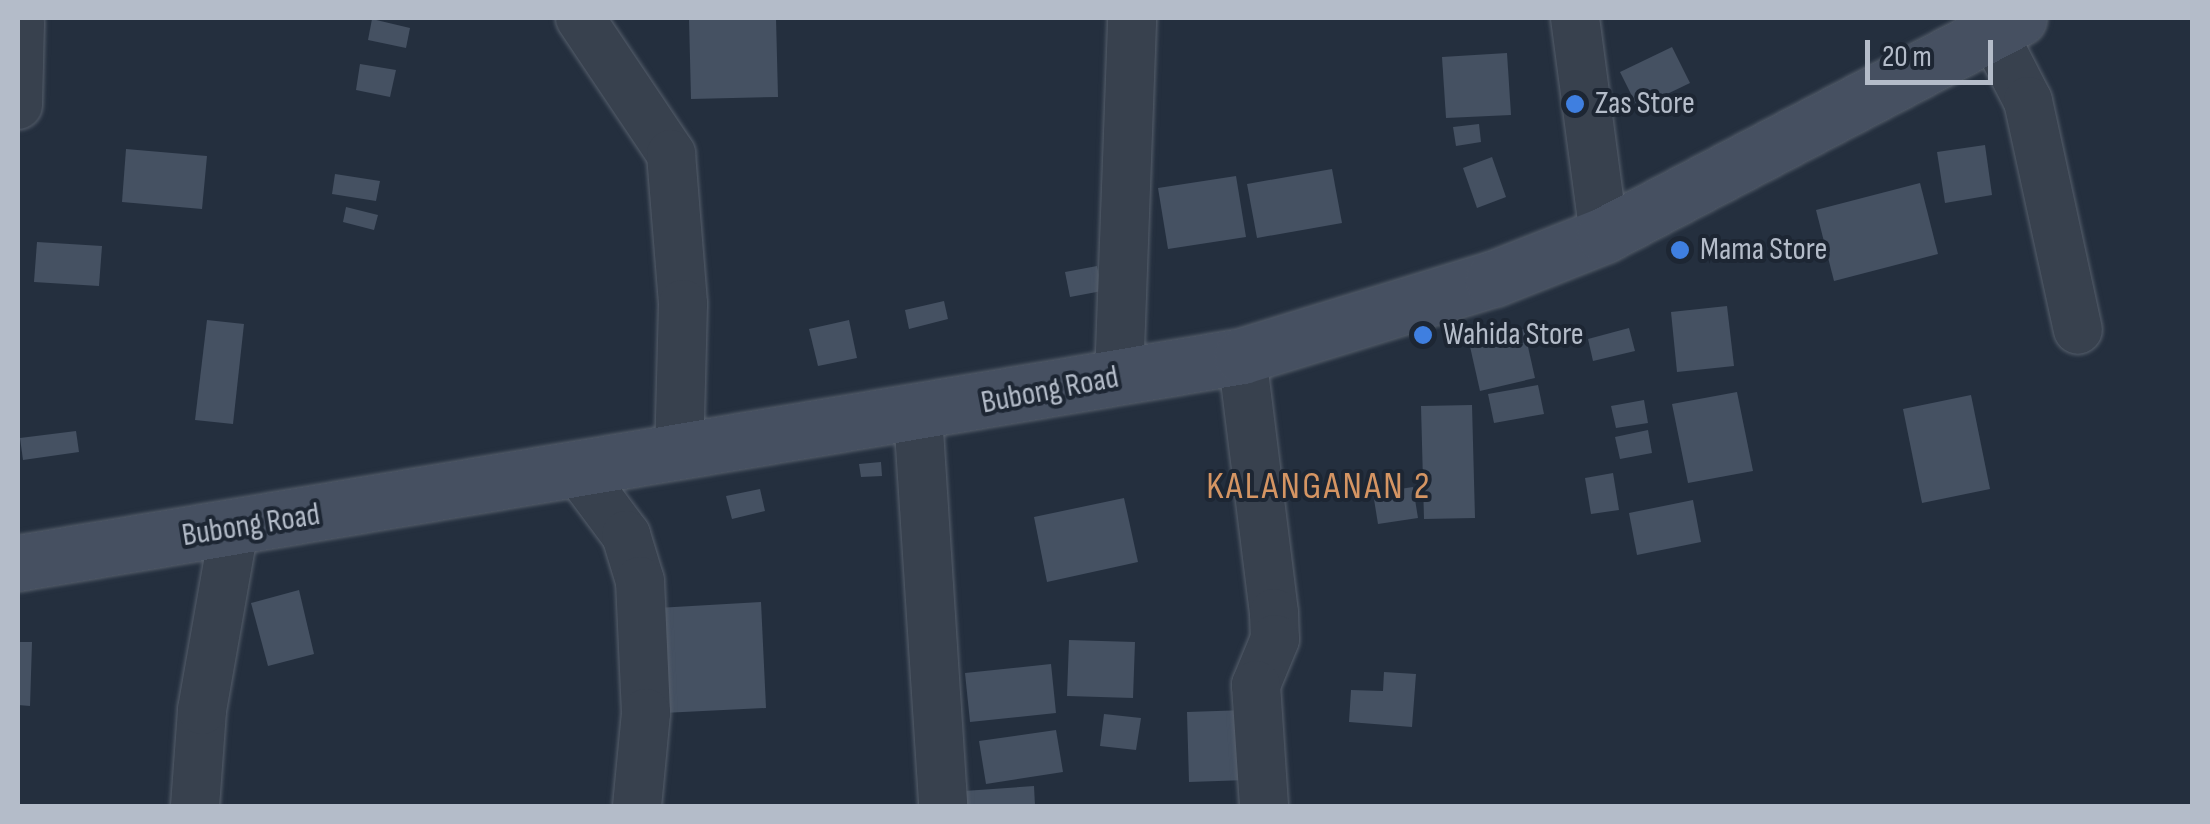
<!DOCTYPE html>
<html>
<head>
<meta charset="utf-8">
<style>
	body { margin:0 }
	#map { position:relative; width:2210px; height:824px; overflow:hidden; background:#242f3e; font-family:"Sofia Sans Condensed",sans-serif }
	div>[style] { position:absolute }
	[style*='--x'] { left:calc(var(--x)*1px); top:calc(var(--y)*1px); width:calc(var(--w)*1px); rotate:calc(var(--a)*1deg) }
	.building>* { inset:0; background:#455162 }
	.roads { filter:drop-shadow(0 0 2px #565f6c) drop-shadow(0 0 2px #565f6c) }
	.street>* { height:48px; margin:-24px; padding:0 24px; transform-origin:24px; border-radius:24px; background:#38414e }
	.secondary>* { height:55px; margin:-27.5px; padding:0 27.5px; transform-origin:27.5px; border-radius:27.5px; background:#465061 }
	.dots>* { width:28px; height:28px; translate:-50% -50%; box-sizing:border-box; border:5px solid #1d2633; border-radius:50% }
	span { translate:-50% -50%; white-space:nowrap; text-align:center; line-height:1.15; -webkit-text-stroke:8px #1d2633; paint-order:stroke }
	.poi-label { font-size:32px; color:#b4bcc9 }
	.left { translate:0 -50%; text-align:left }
	.street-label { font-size:32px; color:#b4bcc9 }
	.quarter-label { font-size:38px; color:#d59563; letter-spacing:2.5px }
	.frame { position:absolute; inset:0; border:20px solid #b4bcc9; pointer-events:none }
	.scale { position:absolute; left:1865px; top:40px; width:128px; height:45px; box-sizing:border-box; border:5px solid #b4bcc9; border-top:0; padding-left:12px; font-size:30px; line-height:35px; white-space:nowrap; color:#b4bcc9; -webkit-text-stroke:8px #1d2633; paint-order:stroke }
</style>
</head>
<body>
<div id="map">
	<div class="building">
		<div style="clip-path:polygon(689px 18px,776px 18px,778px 97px,691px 99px)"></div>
		<div style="clip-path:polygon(372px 19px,410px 28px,406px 48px,368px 40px)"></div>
		<div style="clip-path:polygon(1672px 47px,1690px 83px,1638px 108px,1620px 72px)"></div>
		<div style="clip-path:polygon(1507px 53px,1511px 115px,1446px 118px,1442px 57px)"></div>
		<div style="clip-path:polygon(360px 64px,396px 70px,390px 97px,356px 90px)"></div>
		<div style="clip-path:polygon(1479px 124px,1481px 142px,1456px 146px,1453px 127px)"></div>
		<div style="clip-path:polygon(1985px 145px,1992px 195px,1945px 203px,1937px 152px)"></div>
		<div style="clip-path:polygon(126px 149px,207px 156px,202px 209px,122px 202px)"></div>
		<div style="clip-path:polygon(1492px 157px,1506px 197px,1477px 208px,1463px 168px)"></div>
		<div style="clip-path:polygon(1332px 169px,1342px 223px,1257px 238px,1247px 184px)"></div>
		<div style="clip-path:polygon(335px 174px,380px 181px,376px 201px,332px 194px)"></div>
		<div style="clip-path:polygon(1236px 176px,1246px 237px,1168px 249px,1158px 188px)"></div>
		<div style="clip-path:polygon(1920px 183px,1938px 254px,1834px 281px,1816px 210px)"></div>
		<div style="clip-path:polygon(346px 207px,378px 215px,374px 230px,343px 222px)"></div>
		<div style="clip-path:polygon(37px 242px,102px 246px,99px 286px,34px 282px)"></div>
		<div style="clip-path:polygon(1097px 266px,1102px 291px,1070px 297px,1065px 272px)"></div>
		<div style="clip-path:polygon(944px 301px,948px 319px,909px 329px,905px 310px)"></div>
		<div style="clip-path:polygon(1727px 306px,1734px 366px,1677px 372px,1671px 312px)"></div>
		<div style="clip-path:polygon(207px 320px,244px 324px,233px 424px,195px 420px)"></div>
		<div style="clip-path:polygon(849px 320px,857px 358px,818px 366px,809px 329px)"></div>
		<div style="clip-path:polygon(1629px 328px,1635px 351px,1593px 361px,1588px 339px)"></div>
		<div style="clip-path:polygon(1524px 329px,1535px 378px,1480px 391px,1469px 342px)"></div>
		<div style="clip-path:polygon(1538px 385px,1544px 414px,1494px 423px,1488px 394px)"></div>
		<div style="clip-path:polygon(1737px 392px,1753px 471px,1688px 483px,1672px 404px)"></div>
		<div style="clip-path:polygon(1971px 395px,1990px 489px,1922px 503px,1903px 409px)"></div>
		<div style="clip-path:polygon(1644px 400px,1648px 423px,1616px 428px,1611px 406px)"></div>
		<div style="clip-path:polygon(1472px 405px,1475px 518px,1424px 519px,1421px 406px)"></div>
		<div style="clip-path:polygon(1648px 430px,1652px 453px,1620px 459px,1615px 437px)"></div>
		<div style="clip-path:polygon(76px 431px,79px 452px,23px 460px,20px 438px)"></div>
		<div style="clip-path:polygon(881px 462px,882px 476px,861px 477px,859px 464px)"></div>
		<div style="clip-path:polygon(1613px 473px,1619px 510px,1591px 514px,1585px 478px)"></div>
		<div style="clip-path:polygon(1413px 487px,1418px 518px,1378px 524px,1373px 493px)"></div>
		<div style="clip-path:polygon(760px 489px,765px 511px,732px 519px,726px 496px)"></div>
		<div style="clip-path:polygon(1124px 498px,1138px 562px,1047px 582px,1034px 517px)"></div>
		<div style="clip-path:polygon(1693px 500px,1701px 542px,1637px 555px,1629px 513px)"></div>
		<div style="clip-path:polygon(299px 590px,314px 654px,268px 666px,251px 603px)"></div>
		<div style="clip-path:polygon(761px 602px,766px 708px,663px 713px,657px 608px)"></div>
		<div style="clip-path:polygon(1069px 640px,1135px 642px,1133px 698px,1067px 696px)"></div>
		<div style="clip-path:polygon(18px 642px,32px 642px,30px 706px,18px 705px)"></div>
		<div style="clip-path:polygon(1051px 664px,1056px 713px,970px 722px,965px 673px)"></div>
		<div style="clip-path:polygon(1384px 672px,1416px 674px,1412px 727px,1349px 722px,1351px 690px,1383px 691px)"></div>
		<div style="clip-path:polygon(1246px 710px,1248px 780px,1189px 782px,1187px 712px)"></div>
		<div style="clip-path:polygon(1104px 714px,1141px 718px,1136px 750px,1100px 746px)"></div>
		<div style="clip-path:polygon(1056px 730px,1063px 772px,986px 784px,979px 741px)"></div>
		<div style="clip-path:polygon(1034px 786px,1035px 806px,964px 806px,964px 791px)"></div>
	</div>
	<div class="roads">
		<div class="street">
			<div style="--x:580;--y:18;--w:164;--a:56.2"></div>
			<div style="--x:671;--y:154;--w:150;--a:85.4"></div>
			<div style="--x:683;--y:304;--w:151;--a:91.5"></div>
			<div style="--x:1575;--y:18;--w:219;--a:82.4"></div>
			<div style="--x:1993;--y:33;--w:76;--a:62.8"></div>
			<div style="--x:2028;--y:101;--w:234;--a:77.7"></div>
			<div style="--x:18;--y:105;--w:83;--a:-88.6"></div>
			<div style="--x:1242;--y:356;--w:259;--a:82.9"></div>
			<div style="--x:1274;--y:613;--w:26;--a:88"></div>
			<div style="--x:1275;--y:639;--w:50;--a:112.4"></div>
			<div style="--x:1256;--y:685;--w:121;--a:86.2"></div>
			<div style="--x:1119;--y:378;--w:360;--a:-87.9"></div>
			<div style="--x:918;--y:415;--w:392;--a:86.3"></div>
			<div style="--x:579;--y:472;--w:79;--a:53.3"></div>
			<div style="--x:626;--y:535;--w:48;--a:73.1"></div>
			<div style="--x:640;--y:581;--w:132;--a:87.4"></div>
			<div style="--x:646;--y:713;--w:93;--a:95.5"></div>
			<div style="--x:195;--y:806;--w:96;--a:-85.8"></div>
			<div style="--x:202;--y:710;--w:184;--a:-80"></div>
		</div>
		<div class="secondary">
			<div style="--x:18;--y:563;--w:1241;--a:-9.6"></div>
			<div style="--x:1242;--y:356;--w:263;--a:-17.1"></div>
			<div style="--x:1493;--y:279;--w:119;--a:-21.6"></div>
			<div style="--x:1604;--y:235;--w:468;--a:-27.6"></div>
		</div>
	</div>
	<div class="dots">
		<div style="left:1575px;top:104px;background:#3f7fe0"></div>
		<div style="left:1680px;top:250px;background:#3f7fe0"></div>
		<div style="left:1423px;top:335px;background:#3f7fe0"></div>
	</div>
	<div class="poi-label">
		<span class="left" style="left:1595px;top:104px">Zas Store</span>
		<span class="left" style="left:1700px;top:250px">Mama Store</span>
		<span class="left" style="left:1443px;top:335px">Wahida Store</span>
	</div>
	<div class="street-label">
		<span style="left:1050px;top:391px;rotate:-11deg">Bubong Road</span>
		<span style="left:251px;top:526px;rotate:-9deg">Bubong Road</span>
	</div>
	<div class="quarter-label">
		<span style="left:1319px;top:487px">KALANGANAN 2</span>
	</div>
	<div class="frame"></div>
	<div class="scale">20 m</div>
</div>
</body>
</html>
